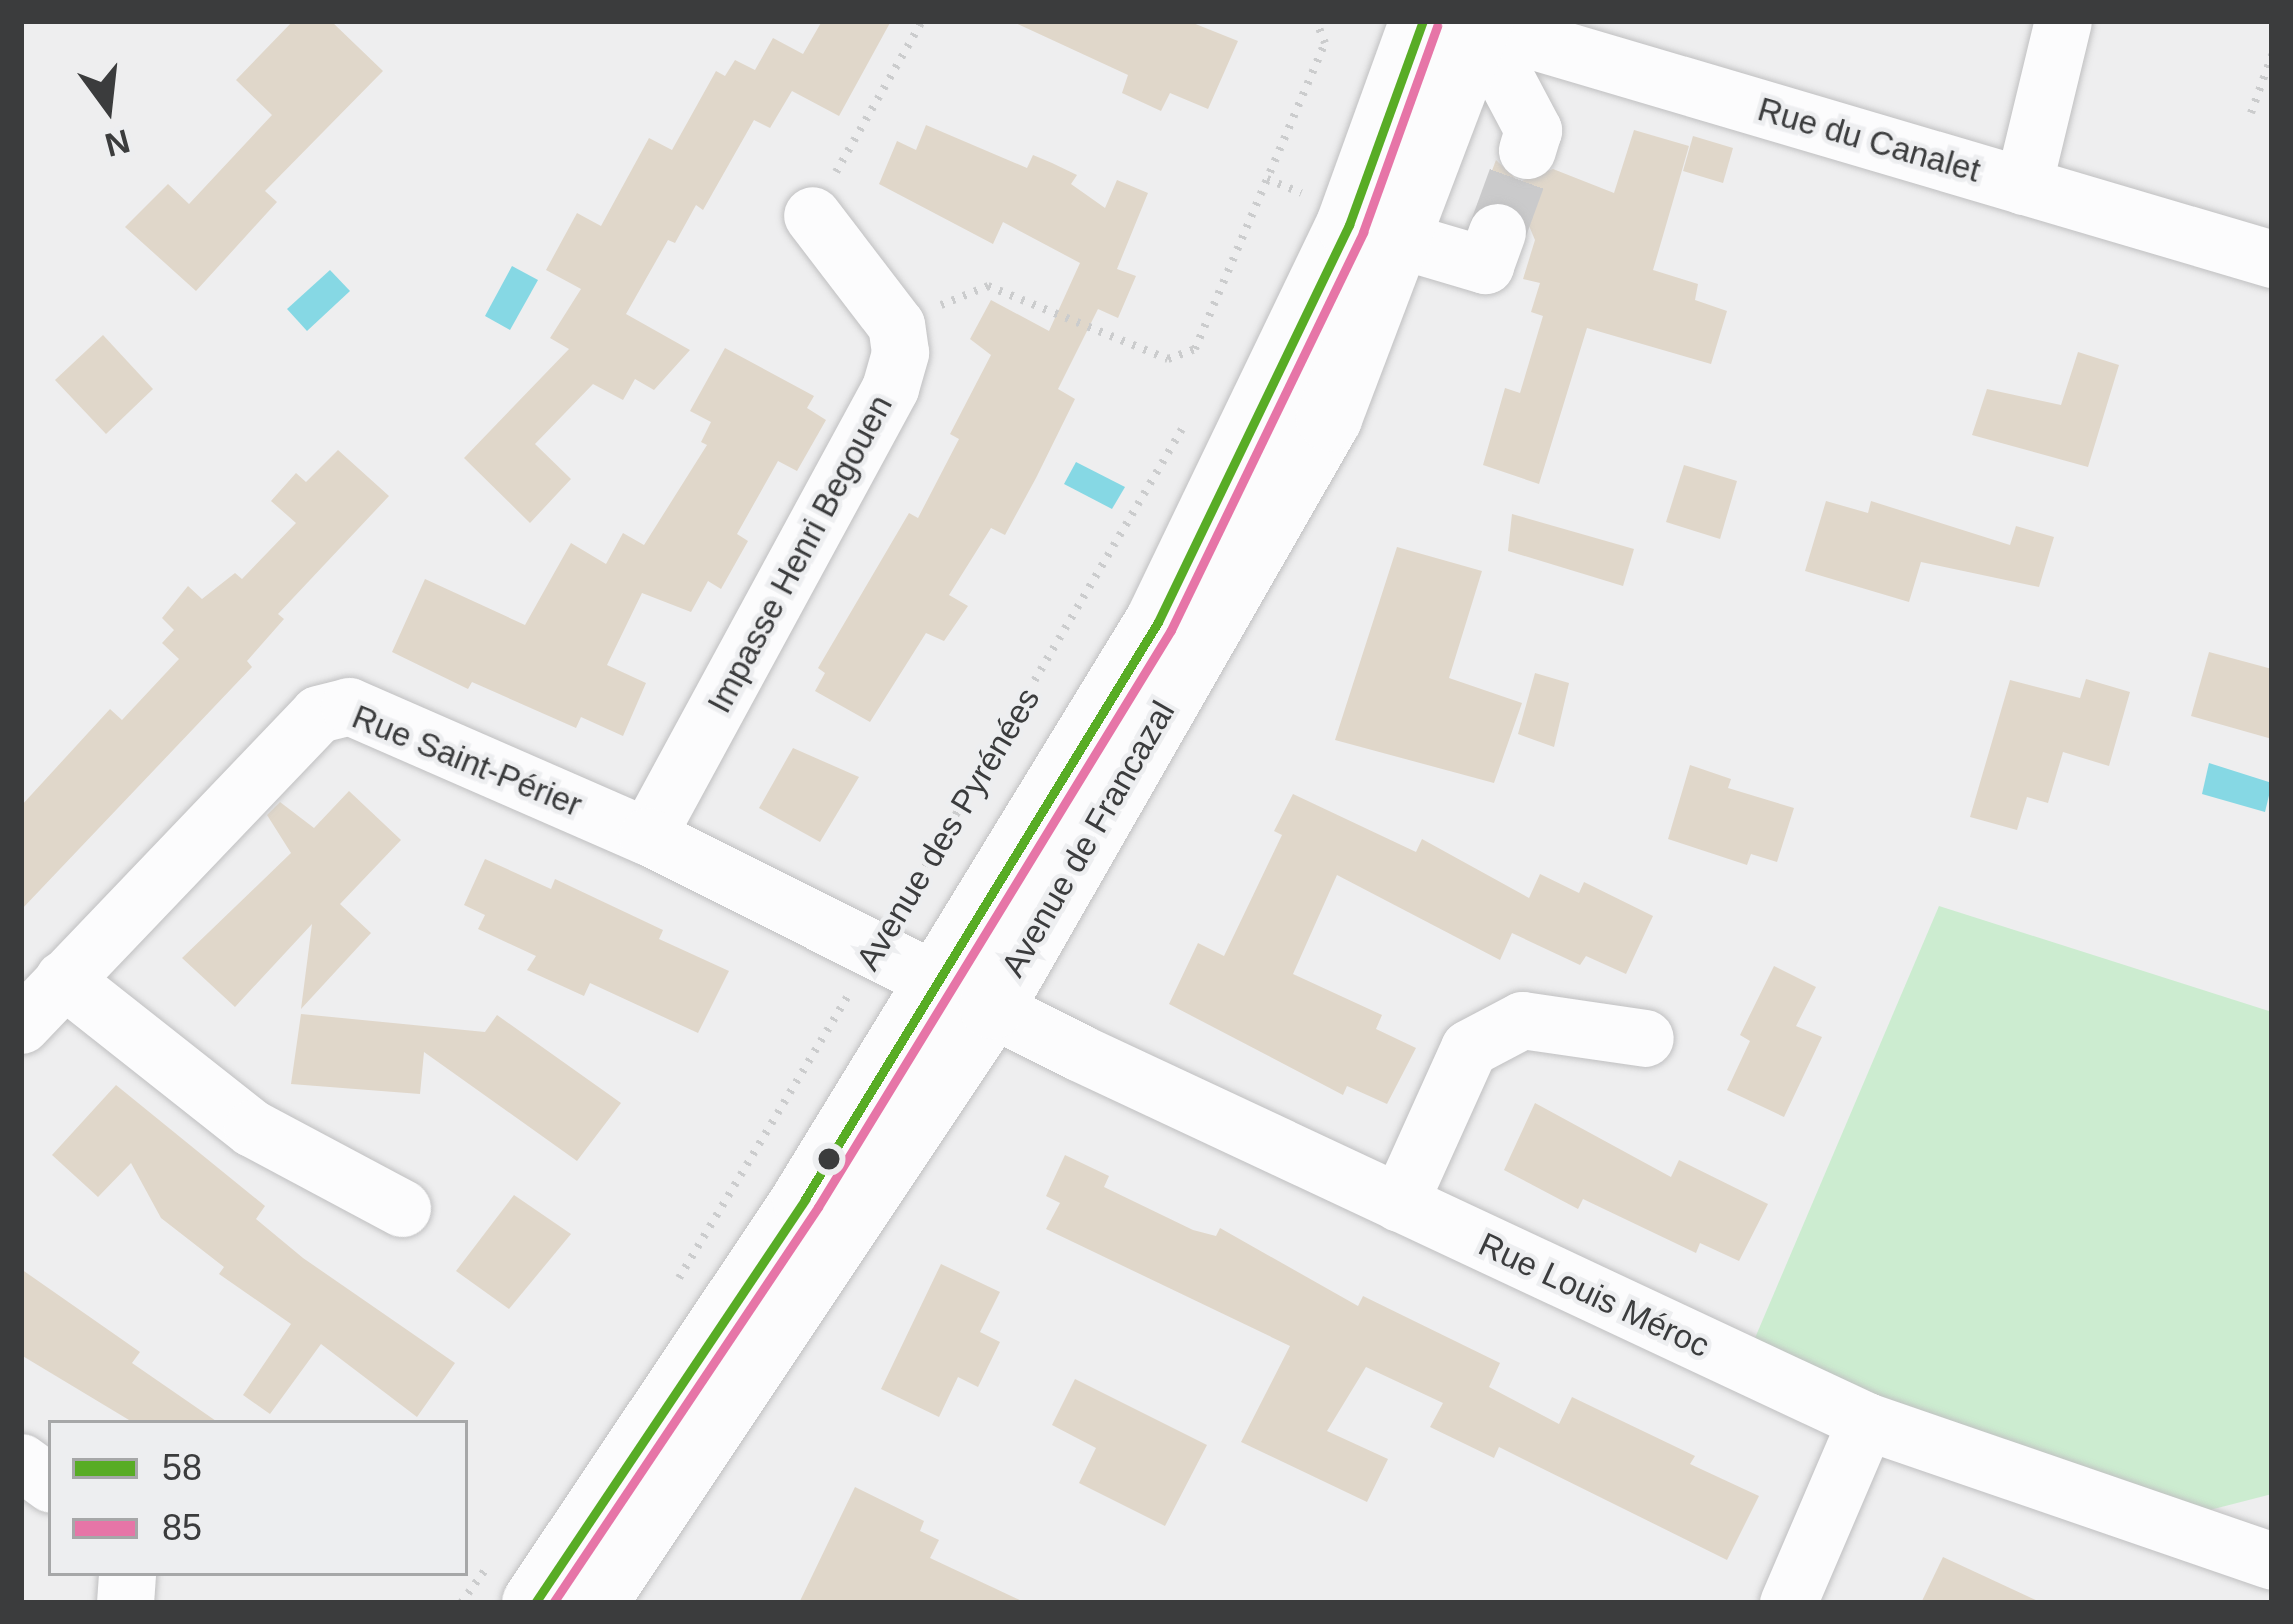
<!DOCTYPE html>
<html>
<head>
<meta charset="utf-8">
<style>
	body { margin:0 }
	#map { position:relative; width:2293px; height:1624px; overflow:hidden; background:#eeeeef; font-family:Arial,sans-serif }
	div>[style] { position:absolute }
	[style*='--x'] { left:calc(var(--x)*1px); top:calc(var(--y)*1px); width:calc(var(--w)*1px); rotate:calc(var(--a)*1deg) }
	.green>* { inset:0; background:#ccecd0 }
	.water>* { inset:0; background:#86d8e4 }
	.building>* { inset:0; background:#e0d7ca }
	.minor-tunnel>* { height:57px; margin-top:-28.5px; transform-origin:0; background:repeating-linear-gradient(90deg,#cacacb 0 57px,transparent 0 85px) }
	.path>* { height:8px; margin-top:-4px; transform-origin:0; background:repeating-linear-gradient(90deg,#cbcccd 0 3px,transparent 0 12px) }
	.roads { filter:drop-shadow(0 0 3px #c0c0c1) drop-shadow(0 0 3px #c0c0c1) }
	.minor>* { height:57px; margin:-28.5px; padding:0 28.5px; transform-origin:28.5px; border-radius:28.5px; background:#fcfcfd }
	.major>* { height:66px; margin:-33px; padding:0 33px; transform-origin:33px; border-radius:33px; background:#fcfcfd }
	.bus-1>* { height:9px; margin:-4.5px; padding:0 4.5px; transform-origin:4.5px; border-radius:4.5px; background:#58ac25 }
	.bus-2>* { height:9px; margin:-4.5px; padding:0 4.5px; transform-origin:4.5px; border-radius:4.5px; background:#e675a7 }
	.dots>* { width:33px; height:33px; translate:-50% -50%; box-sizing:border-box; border:6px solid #edeef0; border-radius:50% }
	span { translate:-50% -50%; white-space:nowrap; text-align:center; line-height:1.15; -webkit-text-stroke:9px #edeef0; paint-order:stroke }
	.street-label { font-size:33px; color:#3b3c3d }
	.frame { position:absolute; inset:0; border:24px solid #3b3c3d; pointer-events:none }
	.legend { position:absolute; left:48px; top:1420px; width:420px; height:156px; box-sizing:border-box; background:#edeef0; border:3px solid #a6a7a8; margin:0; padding:15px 21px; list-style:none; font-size:36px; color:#3b3c3d }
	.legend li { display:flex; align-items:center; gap:24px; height:60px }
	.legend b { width:60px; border:3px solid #a6a7a8 }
	.north { position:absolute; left:48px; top:48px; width:120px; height:120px; -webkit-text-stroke:9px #edeef0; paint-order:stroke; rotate:165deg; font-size:33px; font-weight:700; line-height:48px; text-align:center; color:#3b3c3d }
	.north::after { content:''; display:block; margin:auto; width:42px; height:54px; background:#3b3c3d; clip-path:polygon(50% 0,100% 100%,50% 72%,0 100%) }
</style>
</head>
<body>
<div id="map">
	<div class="green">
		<div style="clip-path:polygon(1939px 906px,2272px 1012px,2272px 1494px,2202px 1512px,1873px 1398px,1752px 1345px)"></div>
	</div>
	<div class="water">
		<div style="clip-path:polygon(512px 266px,538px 280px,510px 330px,485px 316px)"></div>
		<div style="clip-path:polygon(330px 270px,350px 291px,307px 331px,287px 309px)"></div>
		<div style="clip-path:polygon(1076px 462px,1125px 487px,1112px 509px,1064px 484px)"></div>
		<div style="clip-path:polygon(2209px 763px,2272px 783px,2265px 812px,2202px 794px)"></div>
	</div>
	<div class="building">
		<div style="clip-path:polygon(293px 21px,331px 21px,383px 71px,265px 191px,277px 202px,196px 291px,125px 227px,168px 184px,189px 204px,272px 115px,236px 80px)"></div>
		<div style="clip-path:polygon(822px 21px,891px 21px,839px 116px,792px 91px,770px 128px,754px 120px,703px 210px,696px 205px,675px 243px,668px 240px,626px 314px,690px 350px,654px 390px,635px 379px,623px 400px,593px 384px,535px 444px,571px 479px,530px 523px,464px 458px,569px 349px,550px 338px,581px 289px,546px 270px,577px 213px,601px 226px,649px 138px,672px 150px,716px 71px,725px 76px,735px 60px,755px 70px,773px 38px,803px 54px)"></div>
		<div style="clip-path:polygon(1011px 21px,1188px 21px,1238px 41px,1208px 109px,1170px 93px,1161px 111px,1122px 93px,1128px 75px)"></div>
		<div style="clip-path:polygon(926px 125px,1027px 168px,1033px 155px,1052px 163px,1077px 175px,1071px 184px,1105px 208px,1117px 180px,1148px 193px,1117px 269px,1136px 276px,1118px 318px,1098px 309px,1058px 389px,1075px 399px,1036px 478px,1005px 535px,991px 528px,949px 595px,968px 606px,944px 641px,926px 633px,870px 722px,815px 691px,825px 673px,818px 668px,909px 513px,918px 518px,959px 439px,950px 434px,991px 355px,970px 339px,991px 300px,1049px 331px,1080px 263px,1003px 222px,993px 244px,879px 184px,897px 141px,916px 150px)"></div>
		<div style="clip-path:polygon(1634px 130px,1689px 146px,1653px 270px,1698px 284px,1695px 300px,1727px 311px,1711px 364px,1587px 328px,1539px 484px,1483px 465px,1505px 388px,1520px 393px,1543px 316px,1531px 312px,1540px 283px,1523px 279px,1535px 240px,1523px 212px,1507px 201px,1479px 205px,1496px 160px,1519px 182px,1553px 169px,1614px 193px)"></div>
		<div style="clip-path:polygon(1693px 136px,1733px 148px,1723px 183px,1683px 171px)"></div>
		<div style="clip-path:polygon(103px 335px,153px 389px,106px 434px,55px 380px)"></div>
		<div style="clip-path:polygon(725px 348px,814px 396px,807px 408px,826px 420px,797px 471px,778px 461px,737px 534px,748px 541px,721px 589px,708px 581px,691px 612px,642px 593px,607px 665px,646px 683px,623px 736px,581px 717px,576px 728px,472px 682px,468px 689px,392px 652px,425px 579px,525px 625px,571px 543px,606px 564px,623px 533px,644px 545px,707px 445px,701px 442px,711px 422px,690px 411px)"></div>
		<div style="clip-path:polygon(2078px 352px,2119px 365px,2088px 467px,1972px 435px,1987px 389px,2061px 405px)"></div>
		<div style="clip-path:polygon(338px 450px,389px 496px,278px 614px,284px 619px,247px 661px,252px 667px,21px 910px,21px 806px,110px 709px,122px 720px,179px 659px,162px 643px,174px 630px,162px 618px,188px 586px,202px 599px,235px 573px,242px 579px,296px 523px,271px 501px,296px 473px,306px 482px)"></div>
		<div style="clip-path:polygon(1684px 465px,1737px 481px,1720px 539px,1666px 522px)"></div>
		<div style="clip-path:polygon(1826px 501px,1868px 513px,1871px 501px,2010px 545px,2016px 526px,2054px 537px,2039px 587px,1921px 562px,1909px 602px,1805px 571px)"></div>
		<div style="clip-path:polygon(1512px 514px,1634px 549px,1623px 586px,1508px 551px)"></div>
		<div style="clip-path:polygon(1397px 547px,1482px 571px,1449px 678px,1522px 703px,1494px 783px,1335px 740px)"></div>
		<div style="clip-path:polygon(2209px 652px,2272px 669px,2272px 739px,2191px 716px)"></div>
		<div style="clip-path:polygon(1535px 673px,1569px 683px,1554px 747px,1518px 734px)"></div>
		<div style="clip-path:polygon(2086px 679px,2130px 692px,2109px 766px,2063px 752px,2048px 803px,2027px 797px,2017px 830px,1970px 817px,2010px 680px,2080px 698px)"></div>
		<div style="clip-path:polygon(793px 748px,859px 777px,820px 842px,759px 808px)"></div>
		<div style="clip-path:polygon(1690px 765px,1731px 779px,1728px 788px,1794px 808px,1777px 862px,1751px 854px,1747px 865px,1668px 839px)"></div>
		<div style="clip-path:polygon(349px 791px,401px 840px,340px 904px,371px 933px,301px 1009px,312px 924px,235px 1007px,182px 958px,291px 853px,267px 815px,280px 802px,314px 828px)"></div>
		<div style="clip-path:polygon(1293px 794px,1416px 852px,1422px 839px,1529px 898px,1540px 874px,1579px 893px,1584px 882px,1653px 916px,1626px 974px,1586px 956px,1580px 965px,1512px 933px,1500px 960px,1337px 875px,1293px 974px,1382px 1015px,1376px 1029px,1416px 1048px,1387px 1104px,1347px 1086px,1343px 1095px,1169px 1004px,1198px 943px,1224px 956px,1282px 835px,1274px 831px)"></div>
		<div style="clip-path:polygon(485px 859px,551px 889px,555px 879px,663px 930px,659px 939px,729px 971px,698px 1033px,590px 983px,584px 996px,527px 970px,536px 956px,478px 929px,485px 915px,464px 905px)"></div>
		<div style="clip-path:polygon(1774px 966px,1816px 987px,1796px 1026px,1822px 1037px,1784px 1117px,1727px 1090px,1750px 1041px,1740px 1035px)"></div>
		<div style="clip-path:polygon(301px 1014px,485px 1032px,497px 1015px,621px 1103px,577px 1161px,424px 1052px,420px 1094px,291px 1084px)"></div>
		<div style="clip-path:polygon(116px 1085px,265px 1206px,256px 1219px,303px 1258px,455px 1363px,417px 1417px,321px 1344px,270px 1414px,243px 1395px,291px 1324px,219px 1274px,224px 1267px,161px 1218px,131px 1163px,98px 1197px,52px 1155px)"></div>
		<div style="clip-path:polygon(1535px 1103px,1671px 1177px,1679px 1160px,1768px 1204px,1739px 1261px,1700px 1243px,1696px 1253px,1583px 1199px,1578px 1209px,1504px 1170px)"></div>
		<div style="clip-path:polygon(1065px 1155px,1109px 1176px,1104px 1187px,1193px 1230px,1216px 1236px,1220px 1228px,1358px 1306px,1363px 1296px,1500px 1363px,1489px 1387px,1559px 1424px,1572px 1397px,1695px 1456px,1690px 1464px,1759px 1496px,1727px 1560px,1499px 1447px,1494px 1458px,1430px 1427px,1443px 1403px,1366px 1367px,1327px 1431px,1388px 1459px,1367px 1502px,1241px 1442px,1290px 1346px,1046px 1229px,1060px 1203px,1046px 1196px)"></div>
		<div style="clip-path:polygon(514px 1195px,571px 1234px,509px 1309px,456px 1271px)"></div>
		<div style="clip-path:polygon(941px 1264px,1000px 1292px,980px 1332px,1000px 1342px,978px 1387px,958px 1377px,939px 1417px,881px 1389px)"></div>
		<div style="clip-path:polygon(21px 1269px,140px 1352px,132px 1363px,219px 1423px,134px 1423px,21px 1355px)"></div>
		<div style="clip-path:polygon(1075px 1379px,1207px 1445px,1165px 1526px,1079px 1483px,1096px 1448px,1052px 1425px)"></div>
		<div style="clip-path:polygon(855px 1487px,924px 1521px,920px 1531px,939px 1540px,930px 1558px,1026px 1603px,799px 1603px)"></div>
		<div style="clip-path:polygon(1943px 1557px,2042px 1603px,1921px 1603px)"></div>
	</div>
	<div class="minor-tunnel">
		<div style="--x:1497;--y:232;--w:87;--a:-69.9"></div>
	</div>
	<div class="path">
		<div style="--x:2251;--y:113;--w:62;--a:-70.1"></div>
		<div style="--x:836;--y:172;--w:174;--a:-60.3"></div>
		<div style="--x:1267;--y:179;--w:37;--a:22"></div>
		<div style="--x:941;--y:305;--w:51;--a:-22"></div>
		<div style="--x:988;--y:286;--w:194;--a:22.1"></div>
		<div style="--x:1168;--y:359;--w:29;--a:-20"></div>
		<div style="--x:1195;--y:349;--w:332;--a:-67"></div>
		<div style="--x:1325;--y:43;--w:24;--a:-112"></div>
		<div style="--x:901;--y:908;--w:555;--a:-59.6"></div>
		<div style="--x:679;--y:1278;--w:333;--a:-59.1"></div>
		<div style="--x:461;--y:1603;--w:41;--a:-54"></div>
	</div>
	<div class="roads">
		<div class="minor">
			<div style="--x:1466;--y:21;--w:840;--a:16.45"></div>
			<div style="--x:1478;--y:26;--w:118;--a:62.1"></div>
			<div style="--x:1533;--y:130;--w:21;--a:107"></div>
			<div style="--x:2023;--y:186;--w:170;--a:-76.4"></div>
			<div style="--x:1353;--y:226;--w:138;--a:16.5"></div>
			<div style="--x:1485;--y:265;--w:35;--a:-70"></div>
			<div style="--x:647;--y:836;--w:510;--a:-61.52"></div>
			<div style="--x:890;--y:388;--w:37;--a:-74"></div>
			<div style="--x:900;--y:352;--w:27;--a:-98"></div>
			<div style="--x:896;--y:325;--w:138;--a:-127.4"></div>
			<div style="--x:63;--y:979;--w:241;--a:38.3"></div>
			<div style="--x:252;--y:1128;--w:170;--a:28.1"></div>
			<div style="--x:21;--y:1025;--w:430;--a:-46.3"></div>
			<div style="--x:318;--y:714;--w:32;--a:-14"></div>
			<div style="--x:349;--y:706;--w:325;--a:23.6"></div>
			<div style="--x:647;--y:836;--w:482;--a:26.6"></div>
			<div style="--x:1078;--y:1052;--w:870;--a:25.09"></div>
			<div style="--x:1866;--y:1421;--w:429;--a:19"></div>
			<div style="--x:1399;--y:1203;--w:170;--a:-65.7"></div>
			<div style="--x:1469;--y:1048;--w:60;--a:-27.8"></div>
			<div style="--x:1522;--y:1020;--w:124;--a:8.3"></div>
			<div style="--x:21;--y:1462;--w:37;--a:36"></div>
			<div style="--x:125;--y:1603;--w:30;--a:-86"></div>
			<div style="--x:1788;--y:1603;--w:198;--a:-66.8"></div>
		</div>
		<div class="major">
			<div style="--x:535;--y:1603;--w:486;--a:-56.2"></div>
			<div style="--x:805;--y:1199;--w:676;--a:-58.54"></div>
			<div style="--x:1158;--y:622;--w:441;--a:-64.3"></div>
			<div style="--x:1349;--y:225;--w:217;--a:-70.1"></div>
			<div style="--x:594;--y:1603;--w:718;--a:-56.31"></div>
			<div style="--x:992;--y:1006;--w:678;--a:-60.18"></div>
			<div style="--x:1329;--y:418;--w:425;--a:-69.2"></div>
		</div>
	</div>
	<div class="bus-1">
		<div style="--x:535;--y:1603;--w:486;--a:-56.2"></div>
		<div style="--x:805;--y:1199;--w:676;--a:-58.54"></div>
		<div style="--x:1158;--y:622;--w:441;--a:-64.3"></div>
		<div style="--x:1349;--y:225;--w:217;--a:-70.1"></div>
	</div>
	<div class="bus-2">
		<div style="--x:553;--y:1603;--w:476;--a:-56.2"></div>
		<div style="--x:818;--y:1207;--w:676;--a:-58.54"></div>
		<div style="--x:1171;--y:630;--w:442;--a:-64.2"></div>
		<div style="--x:1363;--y:232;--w:219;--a:-70.2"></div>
	</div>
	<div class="dots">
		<div style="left:829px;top:1159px;background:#3b3c3d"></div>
	</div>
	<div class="street-label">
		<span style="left:1869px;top:140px;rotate:16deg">Rue du Canalet</span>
		<span style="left:800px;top:554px;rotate:-62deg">Impasse Henri Begouen</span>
		<span style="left:467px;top:761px;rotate:22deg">Rue Saint-Périer</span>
		<span style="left:948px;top:829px;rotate:-59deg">Avenue des Pyrénées</span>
		<span style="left:1088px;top:839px;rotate:-60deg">Avenue de Francazal</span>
		<span style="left:1594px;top:1295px;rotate:25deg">Rue Louis Méroc</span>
	</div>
	<div class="frame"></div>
	<ul class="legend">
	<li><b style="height:15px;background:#58ac25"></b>58</li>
	<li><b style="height:15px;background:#e675a7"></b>85</li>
	</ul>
	<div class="north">N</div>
</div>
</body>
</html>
